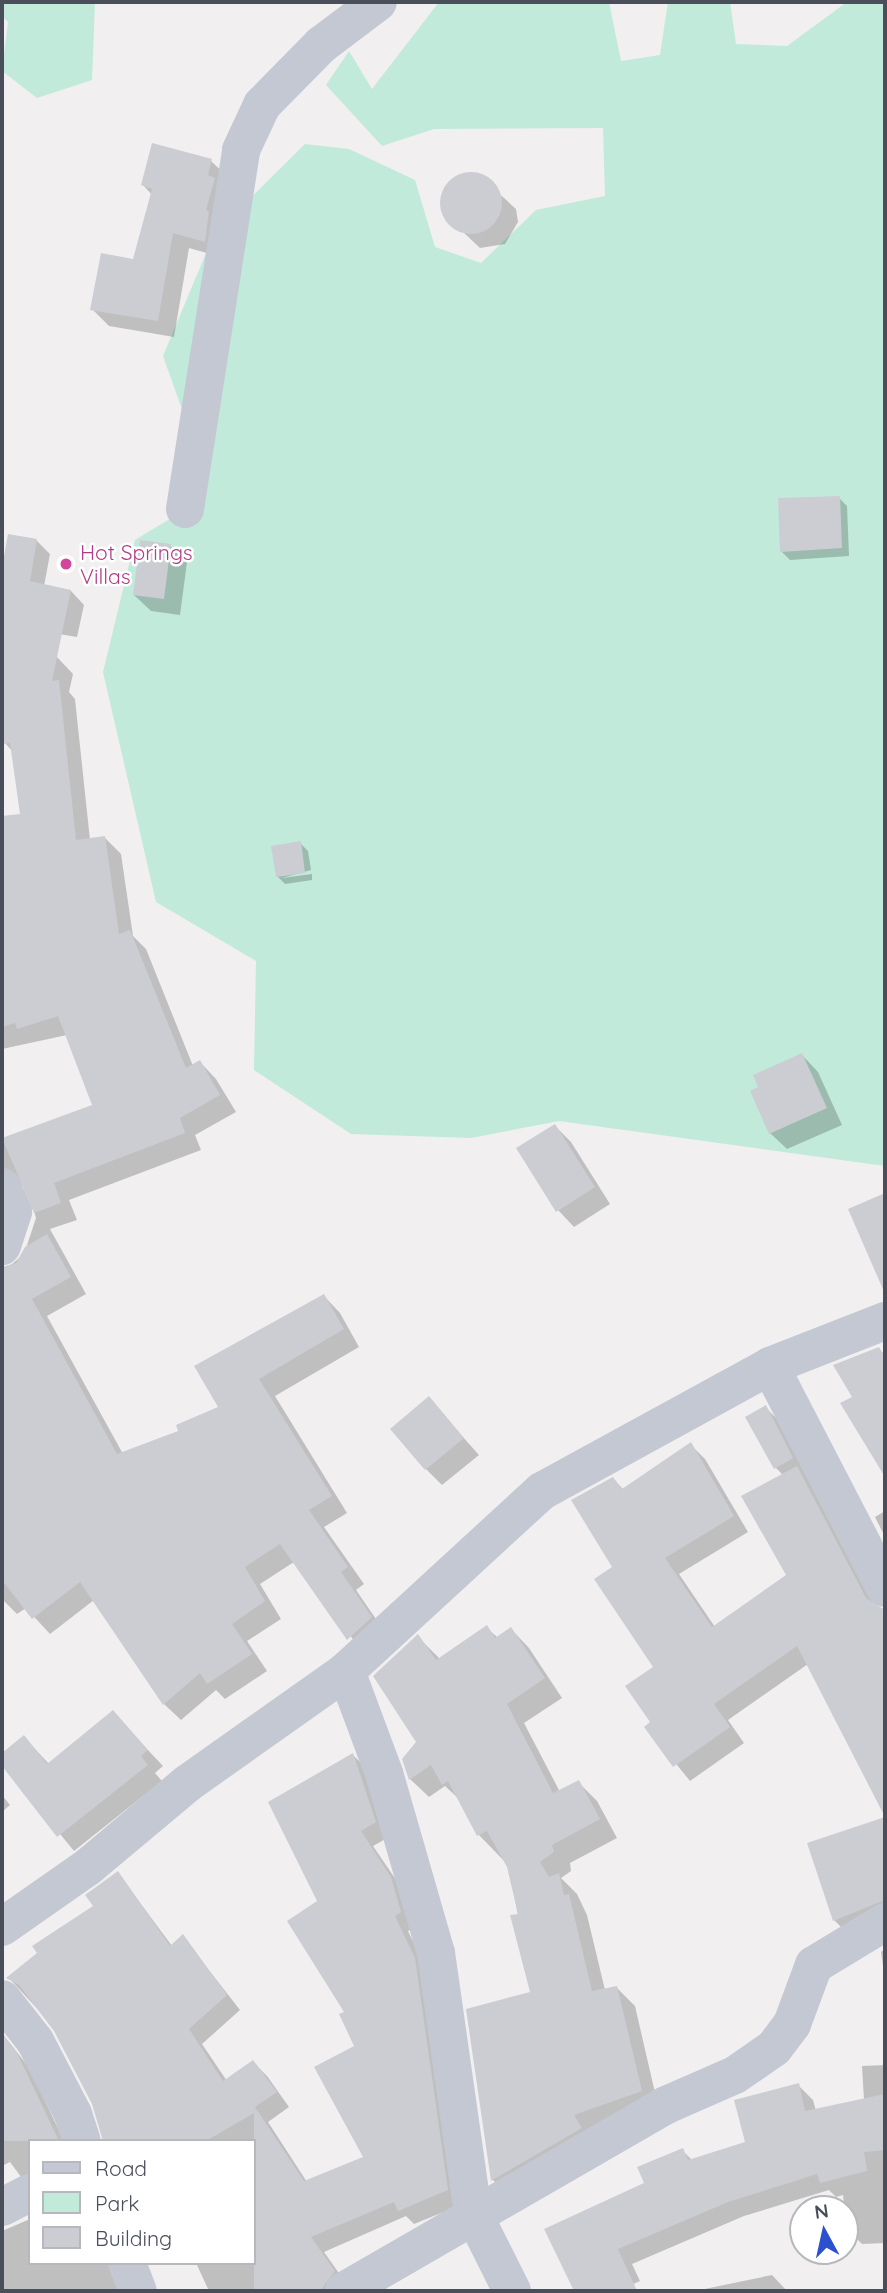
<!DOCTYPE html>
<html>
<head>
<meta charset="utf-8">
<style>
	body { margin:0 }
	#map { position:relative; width:887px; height:2293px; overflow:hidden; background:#f1efef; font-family:Quicksand,sans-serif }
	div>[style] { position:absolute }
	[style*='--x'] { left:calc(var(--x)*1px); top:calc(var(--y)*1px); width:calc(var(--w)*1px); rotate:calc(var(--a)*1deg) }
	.green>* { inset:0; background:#c1eada }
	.shadow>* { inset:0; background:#0003 }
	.building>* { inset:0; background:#cccdd3 }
	.round { border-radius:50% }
	.minor>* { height:38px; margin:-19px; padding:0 19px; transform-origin:19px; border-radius:19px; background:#c3c8d2 }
	.dots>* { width:19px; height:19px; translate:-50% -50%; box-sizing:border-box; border:4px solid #fff; border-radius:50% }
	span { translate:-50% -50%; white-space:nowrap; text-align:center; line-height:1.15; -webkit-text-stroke:5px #fff; paint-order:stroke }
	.hotel-label { font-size:21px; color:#b23c85 }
	.left { translate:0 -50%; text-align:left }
	.frame { position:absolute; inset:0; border:4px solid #494e5a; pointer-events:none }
	.legend { position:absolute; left:28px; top:2139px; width:228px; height:126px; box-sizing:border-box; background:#fff; border:2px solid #b6b8bd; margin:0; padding:9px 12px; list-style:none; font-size:21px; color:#494e5a }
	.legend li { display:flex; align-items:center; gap:14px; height:35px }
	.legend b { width:35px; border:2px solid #b6b8bd }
	.north { position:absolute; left:789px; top:2195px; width:70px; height:70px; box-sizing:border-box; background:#fff; border:2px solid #b6b8bd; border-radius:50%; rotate:352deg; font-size:19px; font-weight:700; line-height:28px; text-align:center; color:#494e5a }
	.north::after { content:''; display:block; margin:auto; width:24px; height:32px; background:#2c51ce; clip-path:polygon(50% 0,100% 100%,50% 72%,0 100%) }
</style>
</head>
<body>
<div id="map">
	<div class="green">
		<div style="clip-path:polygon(2px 2px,95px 2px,92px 80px,37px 98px,2px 71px,8px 22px,2px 16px)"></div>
		<div style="clip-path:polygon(439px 2px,609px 2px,621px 61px,660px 55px,668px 2px,730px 2px,736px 44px,787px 46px,847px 2px,885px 2px,885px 1166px,559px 1121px,471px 1138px,351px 1134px,254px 1070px,256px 961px,156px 902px,103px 672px,135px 540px,173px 517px,192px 437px,163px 356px,214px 234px,305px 144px,349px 149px,415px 180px,435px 247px,481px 263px,536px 210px,605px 196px,603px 128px,434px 129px,382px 146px,326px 85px,349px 51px,372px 89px)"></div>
	</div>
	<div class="shadow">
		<div style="clip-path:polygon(211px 161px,228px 177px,221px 257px,189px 248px,174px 337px,109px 326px,92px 309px,134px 261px,152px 195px,143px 185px)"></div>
		<div style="clip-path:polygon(467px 174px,479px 175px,516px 209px,518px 222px,505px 244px,480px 248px,444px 214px,446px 188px)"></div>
		<div style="clip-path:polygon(839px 498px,847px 506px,849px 556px,790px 560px,782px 552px)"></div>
		<div style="clip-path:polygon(9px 536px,37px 541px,50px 554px,44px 586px,71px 591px,84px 605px,77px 637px,9px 626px,2px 619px,2px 577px)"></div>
		<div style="clip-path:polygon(170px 546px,187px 562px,180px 615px,151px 611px,134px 595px)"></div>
		<div style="clip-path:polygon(57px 657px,73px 674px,69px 692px,75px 699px,90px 840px,105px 838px,121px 854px,133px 936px,146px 949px,193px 1066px,200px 1062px,216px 1079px,236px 1112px,195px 1135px,201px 1150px,69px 1200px,77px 1220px,50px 1229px,86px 1294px,47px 1316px,123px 1454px,180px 1432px,221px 1408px,324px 1296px,340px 1313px,359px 1347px,275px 1396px,347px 1513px,324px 1527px,364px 1584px,356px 1590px,387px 1635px,365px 1655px,294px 1562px,260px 1584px,281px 1619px,247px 1641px,267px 1671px,225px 1699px,216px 1690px,181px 1720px,164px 1704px,94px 1600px,50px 1634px,26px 1608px,17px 1614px,2px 1599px,2px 1553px,8px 1548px,2px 1537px,2px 1268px,6px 1269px,24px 1254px,36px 1218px,26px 1184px,2px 1190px,2px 1140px,94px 1106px,67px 1035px,2px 1049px,2px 818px,22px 815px,13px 752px,5px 743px,2px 725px,2px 664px)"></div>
		<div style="clip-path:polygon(300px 843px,308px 851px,311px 870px,282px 878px,312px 874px,312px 880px,285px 884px,277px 876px)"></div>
		<div style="clip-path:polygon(802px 1055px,818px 1072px,842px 1125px,787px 1149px,770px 1133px)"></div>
		<div style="clip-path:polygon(555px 1126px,571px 1142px,610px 1204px,574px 1227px,558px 1210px)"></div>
		<div style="clip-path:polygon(879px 1349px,885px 1355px,885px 1474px,843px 1404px,855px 1397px)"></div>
		<div style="clip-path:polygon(429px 1399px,479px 1455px,442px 1485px,426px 1469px)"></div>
		<div style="clip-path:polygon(766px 1408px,782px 1424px,885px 1626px,885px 1815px,808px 1664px,728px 1720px,744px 1743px,690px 1781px,646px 1727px,653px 1722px,655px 1667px,614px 1568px,613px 1479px,624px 1490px,690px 1444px,705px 1459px,748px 1532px,679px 1574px,715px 1627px,788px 1575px,783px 1475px,776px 1468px)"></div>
		<div style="clip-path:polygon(885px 1511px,885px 1537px,875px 1517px)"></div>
		<div style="clip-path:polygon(486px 1627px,498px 1638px,511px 1629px,529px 1648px,562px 1698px,524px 1723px,560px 1792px,578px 1782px,597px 1801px,617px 1838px,570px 1863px,571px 1871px,561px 1878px,577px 1894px,587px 1915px,605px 1990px,617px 1988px,635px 2006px,659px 2110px,511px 2198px,493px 2180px,532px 1993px,509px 1866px,479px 1835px,461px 1801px,445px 1786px,429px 1797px,410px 1779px,419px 1742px,418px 1637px,440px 1659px)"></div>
		<div style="clip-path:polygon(113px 1713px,163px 1766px,155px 1773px,162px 1781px,74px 1851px,2px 1763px,2px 1755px,24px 1737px,49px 1764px)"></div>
		<div style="clip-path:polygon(353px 1755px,367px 1769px,389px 1837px,373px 1846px,405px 1893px,415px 1927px,408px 1931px,428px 1973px,461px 2205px,414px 2224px,406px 2216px,324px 2252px,348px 2286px,345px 2291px,209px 2291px,196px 2263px,254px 2263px,254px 2141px,104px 2141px,95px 2106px,54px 2027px,9px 1978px,95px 1907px,118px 1873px,172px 1946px,183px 1937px,240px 2010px,202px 2044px,227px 2081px,253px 2062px,267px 2076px,289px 2107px,268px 2122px,307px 2182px,365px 2158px,357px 2046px,320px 1902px)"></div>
		<div style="clip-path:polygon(2px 1795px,10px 1805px,2px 1812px)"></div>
		<div style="clip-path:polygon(885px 1819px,885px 1921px,850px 1936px,835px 1921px,809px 1844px)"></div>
		<div style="clip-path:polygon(885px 1949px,885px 1980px,881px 1952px)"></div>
		<div style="clip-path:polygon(2px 2033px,30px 2069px,64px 2141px,30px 2141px,30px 2189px,10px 2162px,2px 2166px)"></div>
		<div style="clip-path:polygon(885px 2065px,885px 2243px,862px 2244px,847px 2229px,843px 2195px,836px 2197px,829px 2190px,744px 2216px,632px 2264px,640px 2281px,618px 2291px,575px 2289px,647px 2184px,682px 2150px,692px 2160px,747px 2143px,798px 2085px,813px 2100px,816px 2111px,864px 2100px,862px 2066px)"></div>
		<div style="clip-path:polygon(30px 2219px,30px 2263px,111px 2263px,123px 2291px,2px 2291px,2px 2231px)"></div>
		<div style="clip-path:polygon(772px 2275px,787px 2291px,695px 2291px)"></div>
	</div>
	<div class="building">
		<div style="clip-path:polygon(152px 143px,212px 159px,208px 175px,215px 178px,206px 210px,209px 211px,205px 242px,173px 233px,158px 321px,90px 310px,101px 253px,133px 259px,152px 189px,141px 185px)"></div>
		<div class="round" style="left:440px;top:172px;width:62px;height:62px"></div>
		<div style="clip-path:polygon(840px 496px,842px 548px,780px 552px,778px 498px)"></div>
		<div style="clip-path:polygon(8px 534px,37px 539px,30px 581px,71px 590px,52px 681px,59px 680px,76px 840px,105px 836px,119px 934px,130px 930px,186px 1068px,200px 1060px,220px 1095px,180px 1118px,185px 1133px,54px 1183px,61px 1203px,34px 1213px,2px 1138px,92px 1105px,58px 1016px,17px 1029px,15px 1023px,2px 1027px,2px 816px,20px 814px,10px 743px,2px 744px,2px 567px)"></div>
		<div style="clip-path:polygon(140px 540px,171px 544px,164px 599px,133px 595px)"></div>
		<div style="clip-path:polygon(301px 841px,305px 873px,276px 877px,271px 846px)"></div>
		<div style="clip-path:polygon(802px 1053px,827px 1108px,769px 1134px,750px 1091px,758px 1087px,753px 1075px)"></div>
		<div style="clip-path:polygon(555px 1124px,595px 1187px,556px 1212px,516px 1148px)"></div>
		<div style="clip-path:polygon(885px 1193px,885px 1294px,848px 1209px)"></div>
		<div style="clip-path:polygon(47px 1234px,71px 1277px,32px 1299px,117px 1454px,178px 1431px,176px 1425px,218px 1407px,194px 1366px,324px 1294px,344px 1329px,259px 1379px,332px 1496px,309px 1510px,348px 1567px,341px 1572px,372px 1617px,347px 1640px,280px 1544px,245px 1567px,265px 1601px,232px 1624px,252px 1654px,207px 1684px,200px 1673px,163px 1705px,80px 1582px,32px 1619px,2px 1580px,2px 1267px,16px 1263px,25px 1247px)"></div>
		<div style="clip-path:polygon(879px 1347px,885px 1358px,885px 1477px,840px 1403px,852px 1397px,833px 1365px)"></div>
		<div style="clip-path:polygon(429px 1396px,464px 1438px,425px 1470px,390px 1429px)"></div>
		<div style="clip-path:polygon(766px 1405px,793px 1458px,774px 1469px,745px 1417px)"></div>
		<div style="clip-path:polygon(691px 1442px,734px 1516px,665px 1558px,712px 1627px,786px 1575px,741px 1496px,797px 1466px,866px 1598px,885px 1610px,885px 1900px,833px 1921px,807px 1843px,885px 1817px,797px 1646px,714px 1704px,730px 1727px,673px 1767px,644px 1727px,650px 1722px,625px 1686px,653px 1667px,594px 1579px,612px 1567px,571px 1500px,613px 1477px,622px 1489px)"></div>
		<div style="clip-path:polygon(487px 1625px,495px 1638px,511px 1627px,545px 1678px,507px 1704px,553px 1793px,579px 1780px,600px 1819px,552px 1845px,554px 1852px,540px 1862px,549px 1877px,559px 1873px,564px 1895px,569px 1894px,592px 1991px,617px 1986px,642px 2091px,574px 2115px,582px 2128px,491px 2181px,466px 2009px,530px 1992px,510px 1915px,518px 1914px,507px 1867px,487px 1831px,477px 1836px,448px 1781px,442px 1785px,431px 1765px,409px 1780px,402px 1759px,416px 1742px,373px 1676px,418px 1634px,436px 1660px)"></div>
		<div style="clip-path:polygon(113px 1710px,148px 1750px,141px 1756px,148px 1765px,57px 1837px,2px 1766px,2px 1753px,24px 1735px,47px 1764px)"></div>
		<div style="clip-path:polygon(353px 1753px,376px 1822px,361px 1831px,391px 1877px,401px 1912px,395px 1916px,415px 1958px,448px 2190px,398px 2211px,394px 2202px,311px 2237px,335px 2271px,320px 2291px,254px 2291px,254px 2113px,206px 2141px,103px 2141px,92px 2104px,54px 2031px,19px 1985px,6px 1978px,37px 1953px,32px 1946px,93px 1906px,85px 1895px,118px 1871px,170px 1946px,183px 1934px,227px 1995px,189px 2029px,223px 2081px,253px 2060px,277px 2092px,255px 2107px,304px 2181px,363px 2157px,314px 2067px,354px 2046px,339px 2014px,344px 2012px,287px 1921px,317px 1901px,268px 1802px)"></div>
		<div style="clip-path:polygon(2px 2034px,17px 2053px,59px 2141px,2px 2141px)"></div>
		<div style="clip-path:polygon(799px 2083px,805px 2111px,885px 2094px,885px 2150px,864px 2152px,867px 2171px,820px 2183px,817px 2174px,728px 2202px,618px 2249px,637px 2291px,574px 2291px,544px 2229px,644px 2183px,637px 2167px,683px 2148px,688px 2160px,745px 2142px,734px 2100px)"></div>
	</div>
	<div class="minor">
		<div style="--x:185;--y:509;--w:363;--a:-81.1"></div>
		<div style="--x:241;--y:150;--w:50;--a:-65"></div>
		<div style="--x:262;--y:105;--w:84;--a:-45.5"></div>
		<div style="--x:321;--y:45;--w:71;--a:-37"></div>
		<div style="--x:2;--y:1187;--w:27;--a:66"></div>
		<div style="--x:13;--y:1212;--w:36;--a:108"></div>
		<div style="--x:770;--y:1366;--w:250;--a:62.6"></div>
		<div style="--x:346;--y:1671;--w:109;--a:69.6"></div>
		<div style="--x:384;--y:1773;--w:187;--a:73.9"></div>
		<div style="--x:436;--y:1953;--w:263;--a:81.9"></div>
		<div style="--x:473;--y:2213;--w:87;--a:63.4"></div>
		<div style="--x:2;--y:1927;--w:106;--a:-35"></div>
		<div style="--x:89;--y:1866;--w:129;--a:-40"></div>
		<div style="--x:188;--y:1783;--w:194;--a:-35.3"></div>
		<div style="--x:346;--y:1671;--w:266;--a:-42.6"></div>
		<div style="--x:542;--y:1491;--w:260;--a:-28.7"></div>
		<div style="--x:770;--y:1366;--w:123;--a:-21.4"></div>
		<div style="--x:2;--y:1999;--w:53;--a:51.8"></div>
		<div style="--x:35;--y:2041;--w:82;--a:62.5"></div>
		<div style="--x:73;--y:2114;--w:28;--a:72"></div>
		<div style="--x:2;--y:2207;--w:31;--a:-27"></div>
		<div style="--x:127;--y:2263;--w:30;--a:69"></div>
		<div style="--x:344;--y:2291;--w:370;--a:-30"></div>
		<div style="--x:664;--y:2106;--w:77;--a:-23.6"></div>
		<div style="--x:735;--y:2075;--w:47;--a:-34.7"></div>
		<div style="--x:774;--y:2048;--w:30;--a:-53"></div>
		<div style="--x:792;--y:2024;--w:63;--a:-69.6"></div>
		<div style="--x:814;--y:1965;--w:83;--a:-31.2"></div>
	</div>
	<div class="dots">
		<div style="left:66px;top:564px;background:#d1479c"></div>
	</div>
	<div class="hotel-label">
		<span class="left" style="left:80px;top:564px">Hot Springs<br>Villas</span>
	</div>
	<div class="frame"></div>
	<ul class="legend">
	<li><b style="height:9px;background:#c3c8d2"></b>Road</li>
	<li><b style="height:19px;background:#c1eada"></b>Park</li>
	<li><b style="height:19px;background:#cccdd3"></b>Building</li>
	</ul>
	<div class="north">N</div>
</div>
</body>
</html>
